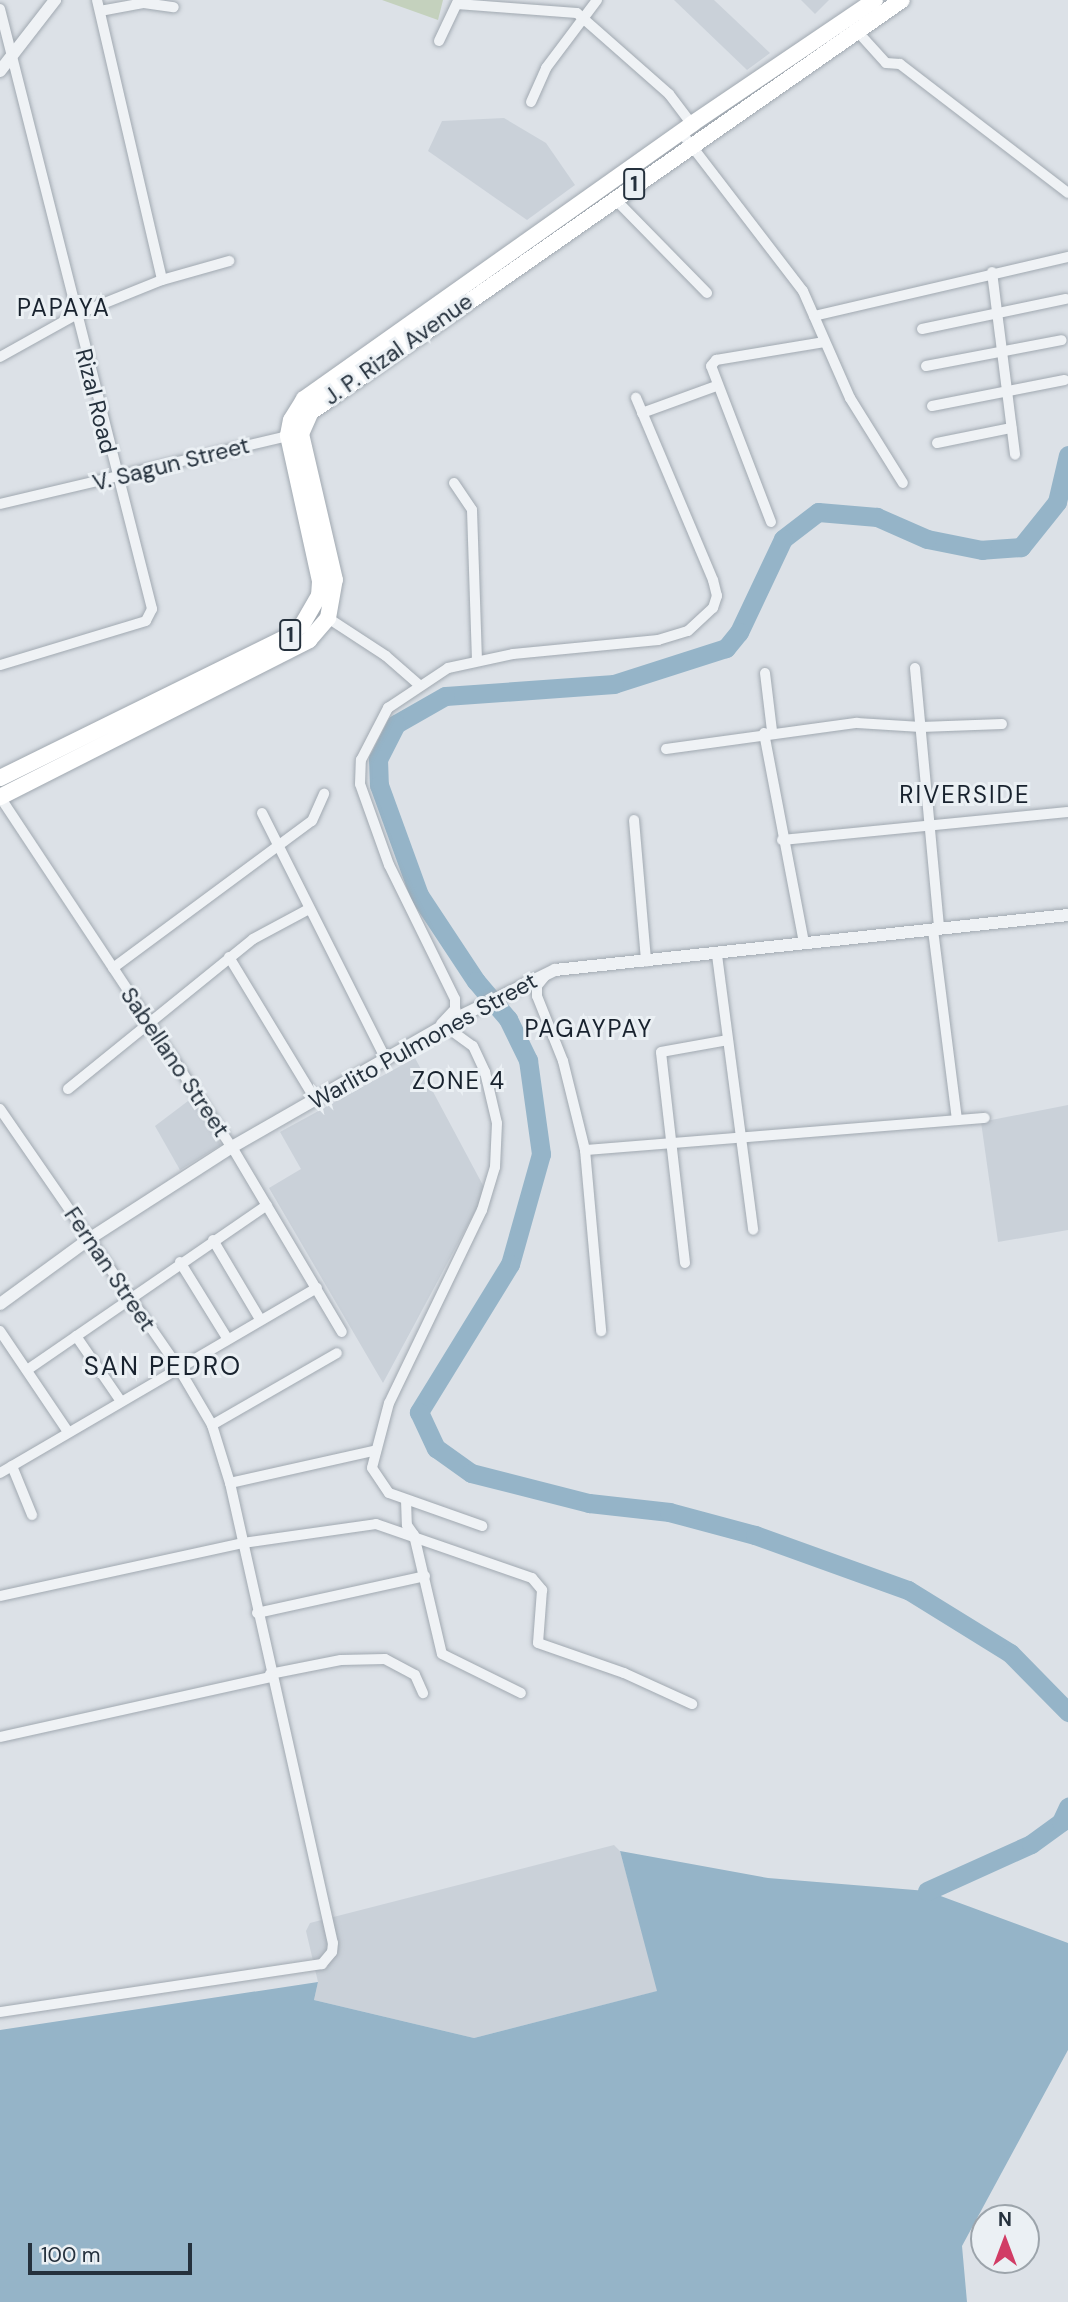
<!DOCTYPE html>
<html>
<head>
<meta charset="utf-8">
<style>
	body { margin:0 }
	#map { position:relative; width:1068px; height:2302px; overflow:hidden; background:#dce1e7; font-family:"DM Sans",sans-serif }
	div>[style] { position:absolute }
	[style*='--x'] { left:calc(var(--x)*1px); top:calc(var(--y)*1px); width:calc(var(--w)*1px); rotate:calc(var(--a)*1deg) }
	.built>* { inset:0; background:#cad1d9 }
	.green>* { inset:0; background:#c4d1bd }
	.water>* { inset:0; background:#95b4c8 }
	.river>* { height:19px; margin:-9.5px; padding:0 9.5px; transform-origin:9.5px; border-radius:9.5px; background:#95b4c8 }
	.roads { filter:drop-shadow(0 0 2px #a1a9b1) drop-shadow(0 0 2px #a1a9b1) }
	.minor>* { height:10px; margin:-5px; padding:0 5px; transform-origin:5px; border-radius:5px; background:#eff2f5 }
	.tertiary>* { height:12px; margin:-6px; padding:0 6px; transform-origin:6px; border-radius:6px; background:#eff2f5 }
	.primary>* { height:16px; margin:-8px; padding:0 8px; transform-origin:8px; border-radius:8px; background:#fff }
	span { translate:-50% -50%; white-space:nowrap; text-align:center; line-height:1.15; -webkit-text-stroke:6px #ebf0f4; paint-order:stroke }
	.shield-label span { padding:2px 5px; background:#ebf0f4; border:2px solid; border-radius:5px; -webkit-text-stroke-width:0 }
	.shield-label { font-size:21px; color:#25313d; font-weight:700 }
	.street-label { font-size:23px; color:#25313d }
	.neighbourhood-label { font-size:24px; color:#18222e; letter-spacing:2px }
	.quarter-label { font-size:26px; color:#18222e; letter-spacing:2px }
	.north { position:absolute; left:970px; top:2204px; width:70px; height:70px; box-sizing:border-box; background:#ebf0f4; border:2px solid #9ca4ab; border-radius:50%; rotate:0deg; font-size:19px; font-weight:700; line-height:28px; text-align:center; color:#25313d }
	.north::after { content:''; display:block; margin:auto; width:24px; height:32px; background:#d13c65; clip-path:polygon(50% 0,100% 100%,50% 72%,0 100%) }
	.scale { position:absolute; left:28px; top:2243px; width:164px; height:32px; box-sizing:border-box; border:4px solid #25313d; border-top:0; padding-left:9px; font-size:21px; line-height:24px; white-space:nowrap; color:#25313d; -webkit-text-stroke:5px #ebf0f4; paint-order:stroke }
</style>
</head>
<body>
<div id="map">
	<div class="built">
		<div style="clip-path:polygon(674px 0,714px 0,770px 53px,747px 70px)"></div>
		<div style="clip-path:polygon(801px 0,829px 0,815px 14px)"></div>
		<div style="clip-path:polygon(504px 118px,546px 143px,575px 185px,527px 220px,428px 151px,442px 121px)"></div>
		<div style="clip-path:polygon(415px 1058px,486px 1191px,383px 1383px,269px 1188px,301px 1169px,280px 1132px)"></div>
		<div style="clip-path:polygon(192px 1098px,221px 1145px,180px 1170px,155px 1126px)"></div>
		<div style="clip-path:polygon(1068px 1105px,1068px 1230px,998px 1242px,981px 1122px)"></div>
		<div style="clip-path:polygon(614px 1845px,620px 1851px,658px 1991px,474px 2038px,314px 2000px,318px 1982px,306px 1931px,310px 1923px)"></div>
	</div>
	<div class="green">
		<div style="clip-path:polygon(382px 0,443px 0,438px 20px)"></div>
	</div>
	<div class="water">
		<div style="clip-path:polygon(620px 1851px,768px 1878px,927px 1891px,1068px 1943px,1068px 2050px,962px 2246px,967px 2302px,0 2302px,0 2030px,318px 1982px,314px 2000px,474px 2038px,657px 1991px)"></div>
	</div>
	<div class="river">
		<div style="--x:1068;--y:455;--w:48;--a:103.2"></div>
		<div style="--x:1057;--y:502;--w:58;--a:128.7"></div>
		<div style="--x:1021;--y:547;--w:39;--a:176"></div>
		<div style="--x:982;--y:550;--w:56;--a:-168.7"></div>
		<div style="--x:927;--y:539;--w:55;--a:-156.3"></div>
		<div style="--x:877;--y:517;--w:59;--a:-175.2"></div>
		<div style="--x:818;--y:512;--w:44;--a:142.4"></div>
		<div style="--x:783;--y:539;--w:103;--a:115.3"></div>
		<div style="--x:739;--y:632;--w:21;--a:129"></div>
		<div style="--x:726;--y:648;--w:118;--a:162.2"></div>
		<div style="--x:614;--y:684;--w:169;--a:175.9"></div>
		<div style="--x:445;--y:696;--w:56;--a:150.3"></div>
		<div style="--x:396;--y:724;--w:39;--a:117"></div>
		<div style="--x:378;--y:759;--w:26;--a:88"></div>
		<div style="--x:379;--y:785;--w:117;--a:70"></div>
		<div style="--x:419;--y:895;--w:103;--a:56.5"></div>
		<div style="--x:476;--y:981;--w:50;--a:49.9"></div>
		<div style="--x:508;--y:1019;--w:46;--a:64"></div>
		<div style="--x:528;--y:1060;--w:95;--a:82.1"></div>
		<div style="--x:541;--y:1154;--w:114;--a:105.7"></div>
		<div style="--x:510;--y:1264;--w:174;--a:121.6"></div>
		<div style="--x:419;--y:1412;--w:40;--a:65"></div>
		<div style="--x:436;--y:1448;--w:43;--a:35.5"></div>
		<div style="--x:471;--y:1473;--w:122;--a:14.3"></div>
		<div style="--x:589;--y:1503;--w:81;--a:6.4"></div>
		<div style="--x:669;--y:1512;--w:89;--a:15"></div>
		<div style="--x:755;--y:1535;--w:163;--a:19.8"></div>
		<div style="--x:908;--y:1590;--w:120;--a:31.7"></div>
		<div style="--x:1010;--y:1653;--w:83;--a:45.5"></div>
		<div style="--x:927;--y:1891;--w:114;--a:-24.3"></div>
		<div style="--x:1031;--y:1844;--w:37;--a:-36"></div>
		<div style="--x:1061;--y:1822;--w:17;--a:-65"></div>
	</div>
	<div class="roads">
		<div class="minor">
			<div style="--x:97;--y:0;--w:287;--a:76.9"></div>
			<div style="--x:457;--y:4;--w:120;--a:4.3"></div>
			<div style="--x:577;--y:13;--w:123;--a:41.4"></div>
			<div style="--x:669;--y:94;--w:38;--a:53"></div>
			<div style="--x:0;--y:9;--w:619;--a:75.78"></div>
			<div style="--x:152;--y:609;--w:13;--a:117"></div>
			<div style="--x:146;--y:621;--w:152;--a:163.2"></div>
			<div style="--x:100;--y:11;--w:45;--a:-10.3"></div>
			<div style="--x:144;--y:3;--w:30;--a:8"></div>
			<div style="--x:857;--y:31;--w:43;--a:47.8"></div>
			<div style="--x:886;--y:63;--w:14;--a:4"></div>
			<div style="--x:900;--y:64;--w:212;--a:37.5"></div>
			<div style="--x:439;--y:41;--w:44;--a:-64.6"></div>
			<div style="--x:531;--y:102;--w:37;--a:-66"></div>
			<div style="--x:546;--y:68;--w:85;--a:-53.1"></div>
			<div style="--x:681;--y:132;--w:200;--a:52.5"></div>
			<div style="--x:803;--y:291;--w:117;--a:66.3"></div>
			<div style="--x:850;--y:398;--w:100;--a:58.1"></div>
			<div style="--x:614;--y:198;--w:133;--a:45.6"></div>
			<div style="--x:992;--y:272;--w:184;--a:82.8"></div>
			<div style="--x:814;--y:316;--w:261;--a:-13.1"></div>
			<div style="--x:922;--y:329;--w:147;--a:-11.8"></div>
			<div style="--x:0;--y:357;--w:86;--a:-29.2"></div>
			<div style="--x:75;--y:315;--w:94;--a:-21.9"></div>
			<div style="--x:162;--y:280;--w:70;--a:-15.8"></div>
			<div style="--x:926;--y:366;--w:138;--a:-10.8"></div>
			<div style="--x:932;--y:406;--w:135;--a:-11.1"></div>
			<div style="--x:642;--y:413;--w:79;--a:-20"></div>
			<div style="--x:937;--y:443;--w:76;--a:-11.5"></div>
			<div style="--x:454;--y:483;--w:32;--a:56"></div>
			<div style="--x:472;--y:510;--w:150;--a:88.1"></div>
			<div style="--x:0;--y:504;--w:300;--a:-13.3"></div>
			<div style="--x:771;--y:522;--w:167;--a:-111"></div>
			<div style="--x:711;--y:366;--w:8;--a:-50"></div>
			<div style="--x:716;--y:360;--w:110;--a:-9.4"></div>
			<div style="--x:328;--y:618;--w:69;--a:33.2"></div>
			<div style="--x:386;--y:656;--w:43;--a:41.2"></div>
			<div style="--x:915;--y:668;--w:262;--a:84.7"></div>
			<div style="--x:765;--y:673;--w:58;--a:83.1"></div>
			<div style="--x:764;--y:733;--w:214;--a:79.2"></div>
			<div style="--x:666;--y:749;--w:193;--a:-7.8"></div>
			<div style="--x:857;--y:723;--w:64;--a:3.6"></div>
			<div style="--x:921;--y:727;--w:81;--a:-2.1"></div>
			<div style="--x:0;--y:797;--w:420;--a:56.5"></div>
			<div style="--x:232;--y:1147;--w:215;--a:59.3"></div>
			<div style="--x:262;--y:813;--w:274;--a:63.3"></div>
			<div style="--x:634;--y:820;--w:142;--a:85.1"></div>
			<div style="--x:782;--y:840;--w:287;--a:-5.6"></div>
			<div style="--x:933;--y:930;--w:191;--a:82.8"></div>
			<div style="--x:717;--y:955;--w:277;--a:82.5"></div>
			<div style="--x:229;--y:957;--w:166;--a:58.8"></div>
			<div style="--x:113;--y:968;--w:247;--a:-36.5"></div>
			<div style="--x:312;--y:821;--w:30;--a:-66"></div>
			<div style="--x:545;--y:976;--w:13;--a:129"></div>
			<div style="--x:537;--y:986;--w:10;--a:90"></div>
			<div style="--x:537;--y:996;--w:70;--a:68.2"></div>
			<div style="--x:563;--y:1061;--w:92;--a:76.1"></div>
			<div style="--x:585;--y:1150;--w:182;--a:84.9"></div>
			<div style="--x:441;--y:1024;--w:21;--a:-47"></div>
			<div style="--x:455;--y:1009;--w:10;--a:-90"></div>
			<div style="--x:455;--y:999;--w:149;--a:-116.2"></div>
			<div style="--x:389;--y:865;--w:86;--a:-109.7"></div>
			<div style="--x:360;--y:784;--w:24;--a:-88"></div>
			<div style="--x:361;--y:760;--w:59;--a:-62.6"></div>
			<div style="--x:388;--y:708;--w:72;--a:-33.7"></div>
			<div style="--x:448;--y:668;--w:66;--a:-12.2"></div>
			<div style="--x:513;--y:654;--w:146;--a:-5.5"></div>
			<div style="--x:658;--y:640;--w:31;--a:-17"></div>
			<div style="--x:688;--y:631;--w:34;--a:-43"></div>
			<div style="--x:713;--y:608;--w:13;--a:-72"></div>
			<div style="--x:717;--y:596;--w:16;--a:-104"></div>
			<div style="--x:713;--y:580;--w:198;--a:-112.9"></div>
			<div style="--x:445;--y:1026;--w:34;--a:36"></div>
			<div style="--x:473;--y:1046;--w:29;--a:65"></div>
			<div style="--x:485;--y:1072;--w:52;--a:76.8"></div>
			<div style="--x:497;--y:1123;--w:44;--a:92.6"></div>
			<div style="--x:495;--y:1167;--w:45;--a:106.8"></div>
			<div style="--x:482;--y:1210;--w:214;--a:115.7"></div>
			<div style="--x:389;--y:1403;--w:67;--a:104.7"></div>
			<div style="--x:372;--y:1468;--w:30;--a:56"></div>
			<div style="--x:389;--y:1493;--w:99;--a:19.5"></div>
			<div style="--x:68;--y:1089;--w:238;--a:-39"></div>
			<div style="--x:253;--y:939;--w:64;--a:-28.2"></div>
			<div style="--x:0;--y:1109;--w:313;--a:55.4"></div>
			<div style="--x:178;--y:1367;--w:67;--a:59.6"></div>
			<div style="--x:212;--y:1425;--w:61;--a:72.8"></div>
			<div style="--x:230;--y:1483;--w:471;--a:77.4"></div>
			<div style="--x:333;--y:1943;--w:9;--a:96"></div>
			<div style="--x:332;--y:1952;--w:16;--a:130"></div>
			<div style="--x:322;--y:1964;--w:326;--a:171.5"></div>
			<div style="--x:585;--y:1150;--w:401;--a:-4.6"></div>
			<div style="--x:213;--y:1240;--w:92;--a:59.3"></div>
			<div style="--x:180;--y:1262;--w:89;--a:58.3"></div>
			<div style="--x:685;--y:1263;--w:212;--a:-96.5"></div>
			<div style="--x:661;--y:1052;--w:68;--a:-10.2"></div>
			<div style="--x:0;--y:1331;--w:122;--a:56"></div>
			<div style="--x:76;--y:1336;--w:78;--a:55.5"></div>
			<div style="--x:27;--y:1370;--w:291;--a:-34.5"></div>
			<div style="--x:212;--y:1425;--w:144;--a:-29.9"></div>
			<div style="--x:12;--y:1466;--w:53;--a:67.8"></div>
			<div style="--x:0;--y:1473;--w:367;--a:-30.3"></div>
			<div style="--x:230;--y:1483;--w:147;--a:-12.6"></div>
			<div style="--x:406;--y:1500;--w:25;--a:88"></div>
			<div style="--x:407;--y:1525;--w:12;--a:55"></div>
			<div style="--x:414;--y:1535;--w:122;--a:76.8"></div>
			<div style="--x:442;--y:1654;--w:88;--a:26.3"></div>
			<div style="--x:0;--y:1596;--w:249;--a:-12.3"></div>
			<div style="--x:243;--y:1543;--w:134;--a:-8.1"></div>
			<div style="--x:376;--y:1524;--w:165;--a:19.1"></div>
			<div style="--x:532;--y:1578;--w:16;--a:50"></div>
			<div style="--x:542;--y:1590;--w:53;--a:94.3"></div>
			<div style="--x:538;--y:1643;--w:91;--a:19.2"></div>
			<div style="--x:624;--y:1673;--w:75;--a:24.5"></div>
			<div style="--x:257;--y:1613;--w:172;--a:-12.4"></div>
			<div style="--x:270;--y:1674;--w:72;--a:-11.2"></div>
			<div style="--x:341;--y:1660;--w:44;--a:-1.3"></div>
			<div style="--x:385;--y:1659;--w:34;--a:28"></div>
			<div style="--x:415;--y:1675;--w:20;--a:66"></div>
			<div style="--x:0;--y:1737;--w:278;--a:-12.5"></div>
		</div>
		<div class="tertiary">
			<div style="--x:0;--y:71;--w:90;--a:-52.2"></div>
			<div style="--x:0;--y:1304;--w:110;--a:-36.1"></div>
			<div style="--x:89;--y:1239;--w:170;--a:-32.8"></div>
			<div style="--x:232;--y:1147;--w:264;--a:-29.8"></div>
			<div style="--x:461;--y:1016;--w:105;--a:-26.1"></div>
			<div style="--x:555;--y:970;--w:516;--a:-6.12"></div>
		</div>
		<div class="primary">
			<div style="--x:0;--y:778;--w:320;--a:-26.2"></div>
			<div style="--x:287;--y:637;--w:19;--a:-39"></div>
			<div style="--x:302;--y:625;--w:34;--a:-60"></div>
			<div style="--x:319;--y:596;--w:15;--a:-86"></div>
			<div style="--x:320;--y:581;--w:149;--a:-102.4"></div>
			<div style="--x:288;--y:435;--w:15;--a:-79"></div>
			<div style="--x:291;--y:420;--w:25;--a:-58"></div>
			<div style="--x:304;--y:399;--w:476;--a:-35.3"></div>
			<div style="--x:692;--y:124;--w:221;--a:-34.1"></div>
			<div style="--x:0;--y:797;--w:347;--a:-26.9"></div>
			<div style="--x:309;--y:640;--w:29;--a:-49"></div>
			<div style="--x:328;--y:618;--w:39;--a:-80"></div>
			<div style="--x:335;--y:580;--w:150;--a:-103.1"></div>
			<div style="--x:301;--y:434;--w:24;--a:-66"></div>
			<div style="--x:311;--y:412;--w:720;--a:-34.88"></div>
		</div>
	</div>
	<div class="shield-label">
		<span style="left:634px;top:184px">1</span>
		<span style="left:290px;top:635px">1</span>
	</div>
	<div class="street-label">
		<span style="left:398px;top:349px;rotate:-35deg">J. P. Rizal Avenue</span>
		<span style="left:96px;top:401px;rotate:76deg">Rizal Road</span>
		<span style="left:171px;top:464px;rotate:-14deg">V. Sagun Street</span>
		<span style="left:423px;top:1041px;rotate:-29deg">Warlito Pulmones Street</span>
		<span style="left:175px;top:1062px;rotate:56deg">Sabellano Street</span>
		<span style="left:110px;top:1269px;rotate:56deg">Fernan Street</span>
	</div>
	<div class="neighbourhood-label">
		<span style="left:64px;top:308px">PAPAYA</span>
		<span style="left:965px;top:795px">RIVERSIDE</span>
		<span style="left:589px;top:1029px">PAGAYPAY</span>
		<span style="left:459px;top:1081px">ZONE 4</span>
	</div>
	<div class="quarter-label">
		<span style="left:163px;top:1367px">SAN PEDRO</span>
	</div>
	<div class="north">N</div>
	<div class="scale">100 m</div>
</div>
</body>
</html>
